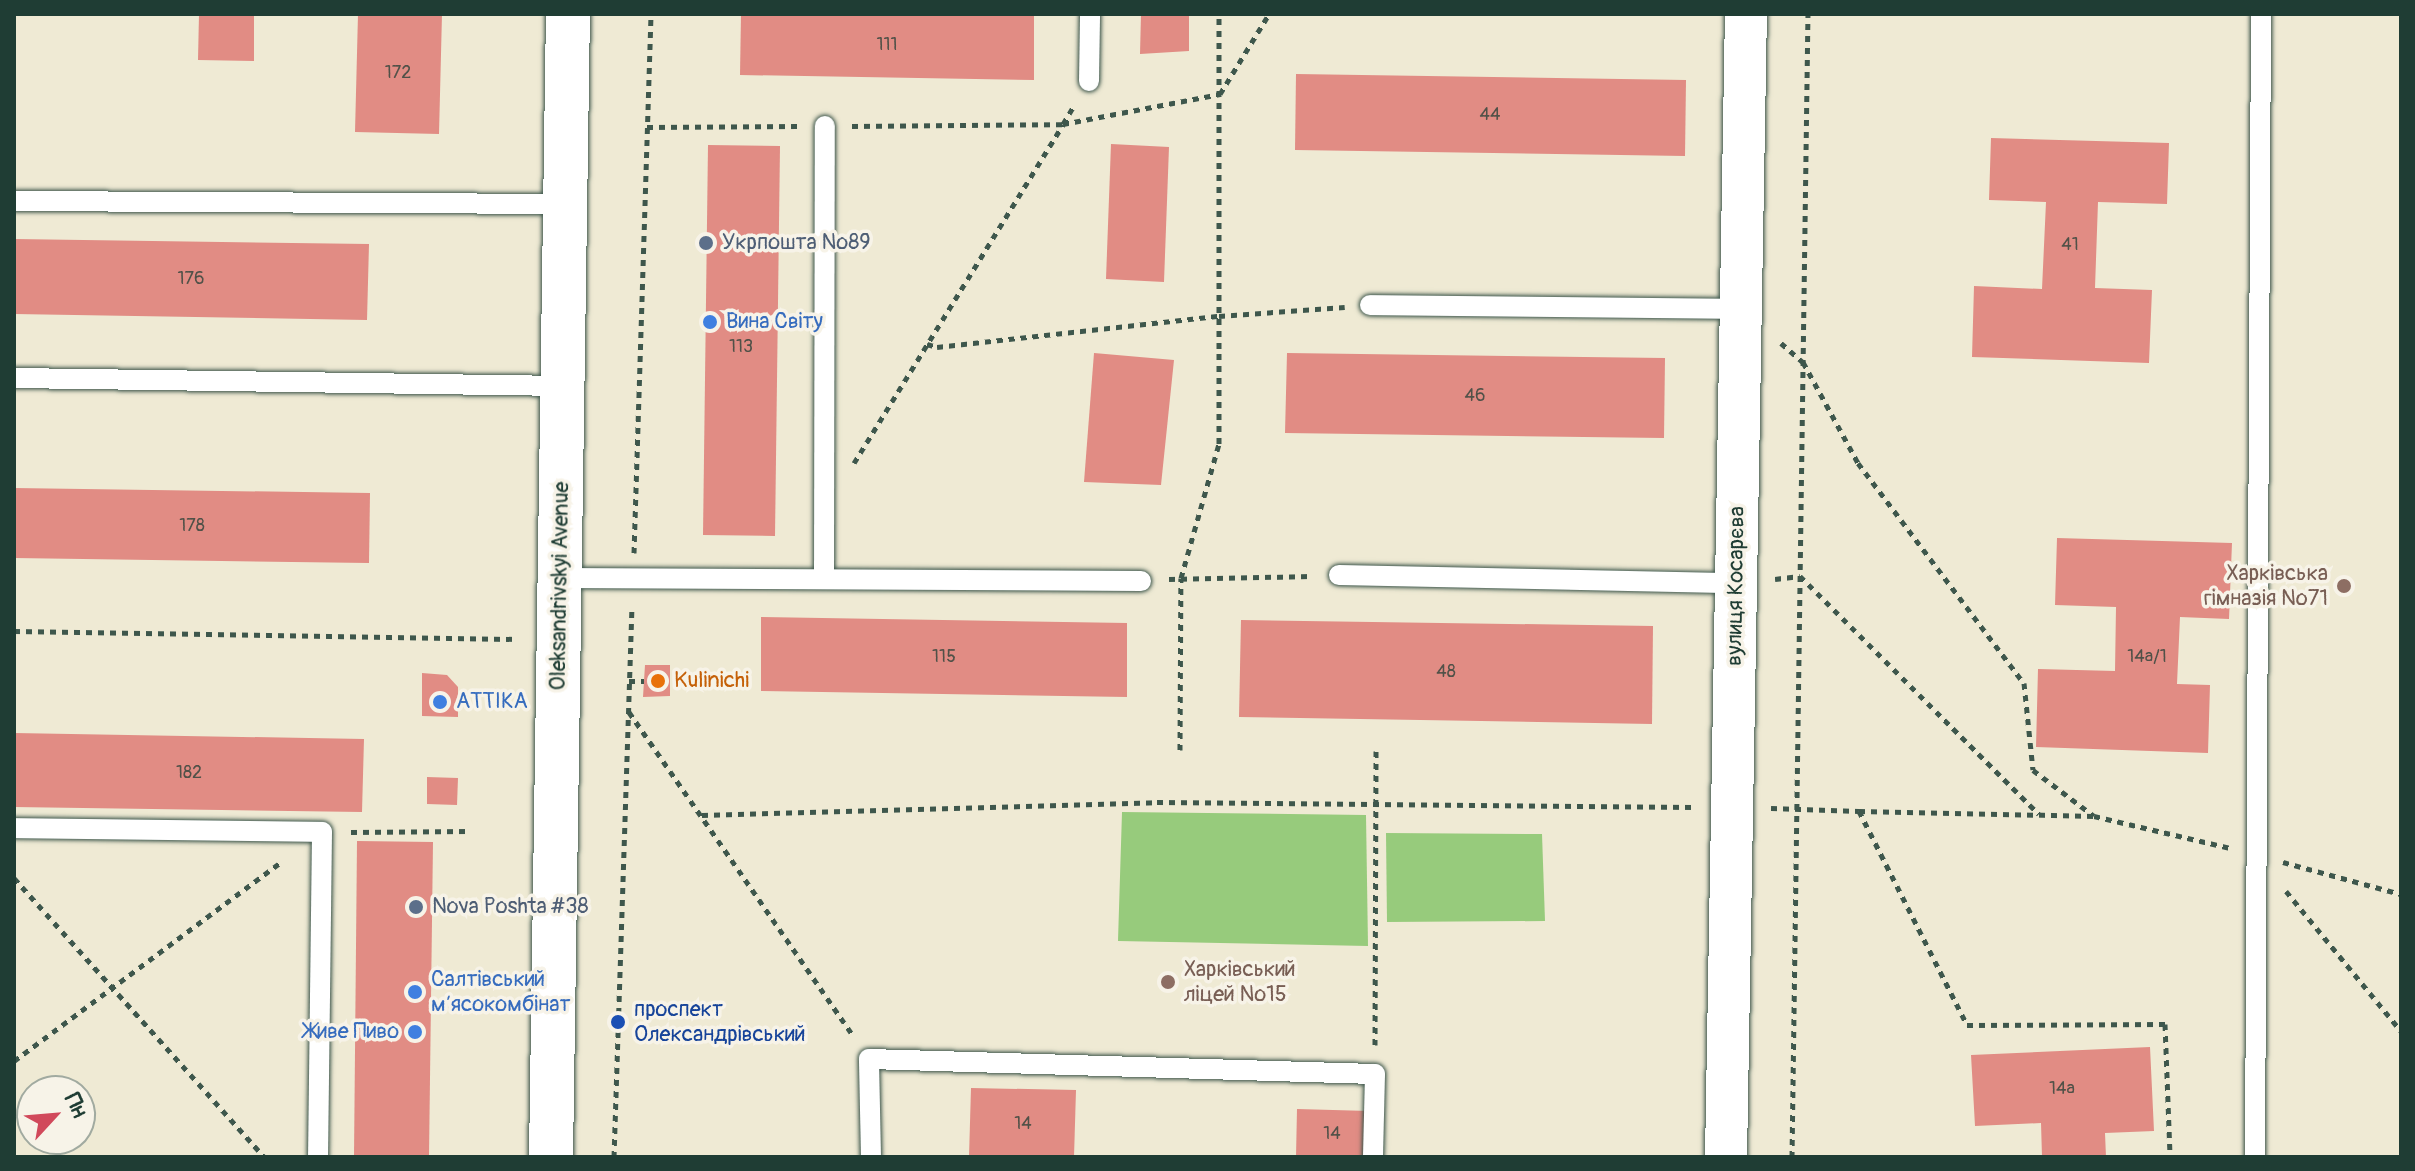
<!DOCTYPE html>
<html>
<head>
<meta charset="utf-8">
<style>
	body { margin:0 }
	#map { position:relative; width:2415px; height:1171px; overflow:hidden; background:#efead4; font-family:Pangolin,sans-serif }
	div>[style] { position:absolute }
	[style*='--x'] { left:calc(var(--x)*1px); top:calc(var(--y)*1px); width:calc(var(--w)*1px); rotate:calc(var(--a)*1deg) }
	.green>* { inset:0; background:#97cb7c }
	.building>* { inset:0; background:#e18c84 }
	.path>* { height:5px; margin-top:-2.5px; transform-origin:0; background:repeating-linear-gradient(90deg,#3e574c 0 6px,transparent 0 12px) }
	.roads { filter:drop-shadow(0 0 2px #3e574c) drop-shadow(0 0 2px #3e574c) }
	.service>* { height:20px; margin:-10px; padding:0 10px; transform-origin:10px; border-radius:10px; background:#fff }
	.minor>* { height:42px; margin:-21px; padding:0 21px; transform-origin:21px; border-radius:21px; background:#fff }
	.secondary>* { height:44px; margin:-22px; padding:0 22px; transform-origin:22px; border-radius:22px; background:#fff }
	.dots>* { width:22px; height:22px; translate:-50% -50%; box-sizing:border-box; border:4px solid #f7f3e8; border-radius:50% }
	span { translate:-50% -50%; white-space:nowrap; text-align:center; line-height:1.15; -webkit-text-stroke:7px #f7f3e8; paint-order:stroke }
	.number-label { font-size:18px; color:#505148 }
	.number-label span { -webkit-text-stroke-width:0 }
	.service-label { font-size:22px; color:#4e5e75 }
	.left { translate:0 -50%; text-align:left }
	.shop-label { font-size:22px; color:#366cbe }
	.right { translate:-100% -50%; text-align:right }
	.education-label { font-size:22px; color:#785e54 }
	.street-label { font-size:22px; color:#1f3d34 }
	.food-label { font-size:22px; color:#c56008 }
	.transit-label { font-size:22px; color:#164399 }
	.frame { position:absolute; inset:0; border:16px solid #1f3d34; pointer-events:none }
	.north { position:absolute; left:16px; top:1075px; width:80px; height:80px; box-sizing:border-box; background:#f7f3e8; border:2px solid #a1aaa0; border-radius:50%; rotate:64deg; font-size:22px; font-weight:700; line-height:32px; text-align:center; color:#1f3d34 }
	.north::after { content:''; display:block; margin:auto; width:28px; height:36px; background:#d1495b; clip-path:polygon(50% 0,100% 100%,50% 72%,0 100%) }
</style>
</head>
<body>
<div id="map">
	<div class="green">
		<div style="clip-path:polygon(1122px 812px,1366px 815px,1368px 946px,1118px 941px)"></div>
		<div style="clip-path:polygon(1386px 833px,1542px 834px,1545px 921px,1387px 922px)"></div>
	</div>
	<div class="building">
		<div style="clip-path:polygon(199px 14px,254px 14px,254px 61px,198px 60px)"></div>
		<div style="clip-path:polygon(358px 14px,442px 14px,439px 134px,355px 132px)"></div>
		<div style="clip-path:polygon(741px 14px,1034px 14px,1034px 80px,740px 75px)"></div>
		<div style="clip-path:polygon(1141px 14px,1189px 14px,1189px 51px,1140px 54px)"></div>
		<div style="clip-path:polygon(1296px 74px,1686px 80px,1685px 156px,1295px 150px)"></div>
		<div style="clip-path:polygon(1991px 138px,2169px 143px,2167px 204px,2098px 202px,2095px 288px,2152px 290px,2149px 363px,1972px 357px,1974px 286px,2042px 289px,2046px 202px,1989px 200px)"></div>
		<div style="clip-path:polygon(1111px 144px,1169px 147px,1164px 282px,1106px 279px)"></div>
		<div style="clip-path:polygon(708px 145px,780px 146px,775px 536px,703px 535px)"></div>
		<div style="clip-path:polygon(14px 239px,369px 244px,367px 320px,14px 314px)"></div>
		<div style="clip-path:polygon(1094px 353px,1174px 360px,1161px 485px,1084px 482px)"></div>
		<div style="clip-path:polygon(1287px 353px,1665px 358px,1664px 438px,1285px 433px)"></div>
		<div style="clip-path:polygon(14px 488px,370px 493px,369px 563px,14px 558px)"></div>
		<div style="clip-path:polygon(2057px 538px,2232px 543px,2229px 619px,2180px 617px,2177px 684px,2210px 685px,2208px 753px,2036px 747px,2038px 669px,2115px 671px,2116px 607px,2055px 605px)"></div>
		<div style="clip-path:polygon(761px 617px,1127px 623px,1127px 697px,761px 691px)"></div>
		<div style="clip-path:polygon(1241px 620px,1653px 626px,1652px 724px,1239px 717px)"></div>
		<div style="clip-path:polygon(645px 665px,670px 665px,670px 696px,643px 697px)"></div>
		<div style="clip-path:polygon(422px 673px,447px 675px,458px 687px,458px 717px,422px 716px)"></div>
		<div style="clip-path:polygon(14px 733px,364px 739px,362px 812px,14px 807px)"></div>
		<div style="clip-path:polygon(427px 777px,458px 778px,457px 805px,427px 804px)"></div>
		<div style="clip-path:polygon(357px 841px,433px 842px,429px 1157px,354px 1157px)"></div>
		<div style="clip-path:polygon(2150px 1047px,2154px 1131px,2105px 1133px,2106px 1157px,2042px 1157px,2041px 1123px,1975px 1126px,1971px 1055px)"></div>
		<div style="clip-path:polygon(971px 1088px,1076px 1090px,1074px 1157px,969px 1157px)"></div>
		<div style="clip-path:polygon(1297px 1109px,1369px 1111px,1368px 1157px,1296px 1157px)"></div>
	</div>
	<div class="path">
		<div style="--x:852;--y:126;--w:211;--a:-0.5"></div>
		<div style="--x:1063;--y:124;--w:23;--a:-59"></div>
		<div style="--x:647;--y:127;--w:151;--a:-0.4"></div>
		<div style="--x:1781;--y:343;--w:29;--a:41"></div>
		<div style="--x:1803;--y:362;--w:115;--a:61.4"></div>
		<div style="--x:1858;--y:463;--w:276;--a:53"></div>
		<div style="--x:2024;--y:683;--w:87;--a:84.1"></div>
		<div style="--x:2033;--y:770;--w:76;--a:37"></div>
		<div style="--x:927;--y:344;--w:10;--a:17"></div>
		<div style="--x:937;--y:347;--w:284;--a:-6.3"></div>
		<div style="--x:1219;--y:316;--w:126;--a:-4.1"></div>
		<div style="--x:854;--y:463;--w:398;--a:-58.3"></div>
		<div style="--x:1063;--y:124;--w:160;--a:-10.8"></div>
		<div style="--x:1220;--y:94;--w:94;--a:-58.5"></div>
		<div style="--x:634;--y:553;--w:539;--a:-88.19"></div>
		<div style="--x:1169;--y:579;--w:142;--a:-1.2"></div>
		<div style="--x:1775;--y:579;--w:25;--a:-7"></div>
		<div style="--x:1800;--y:576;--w:337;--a:44.9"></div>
		<div style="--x:14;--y:631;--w:504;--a:0.91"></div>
		<div style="--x:629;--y:681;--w:15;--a:0"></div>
		<div style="--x:629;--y:712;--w:394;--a:55.3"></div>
		<div style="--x:1180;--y:750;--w:172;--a:-89.7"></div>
		<div style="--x:1181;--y:578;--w:139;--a:-74.2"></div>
		<div style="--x:1219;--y:444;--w:430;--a:-90"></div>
		<div style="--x:1771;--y:808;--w:88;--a:2"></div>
		<div style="--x:1859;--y:811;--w:240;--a:63.2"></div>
		<div style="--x:1967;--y:1025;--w:198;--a:-0.3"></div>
		<div style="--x:2165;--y:1024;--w:133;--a:87.8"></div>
		<div style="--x:1859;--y:811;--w:235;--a:1.2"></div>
		<div style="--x:2094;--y:816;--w:140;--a:13.2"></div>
		<div style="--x:702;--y:815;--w:455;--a:-1.6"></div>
		<div style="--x:1157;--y:802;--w:536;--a:0.53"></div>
		<div style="--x:351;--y:832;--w:119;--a:-0.5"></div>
		<div style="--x:2283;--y:862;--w:122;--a:15.2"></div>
		<div style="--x:14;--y:878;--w:375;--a:48.1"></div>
		<div style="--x:2286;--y:891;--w:181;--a:50.6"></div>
		<div style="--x:1375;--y:1045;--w:294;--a:-89.8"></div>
		<div style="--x:14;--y:1061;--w:334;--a:-36.7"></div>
		<div style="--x:614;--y:1157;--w:550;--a:-88.13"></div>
		<div style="--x:1792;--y:1157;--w:1143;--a:-89.2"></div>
	</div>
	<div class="roads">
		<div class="service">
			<div style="--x:1089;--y:81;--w:67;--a:-89.1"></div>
			<div style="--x:14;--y:201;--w:551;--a:0.31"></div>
			<div style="--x:1370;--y:305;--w:370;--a:0.6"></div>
			<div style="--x:14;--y:378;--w:549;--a:0.83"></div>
			<div style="--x:1339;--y:575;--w:397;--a:1.2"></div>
			<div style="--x:560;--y:578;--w:581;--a:0.3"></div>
			<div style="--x:824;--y:579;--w:453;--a:-89.9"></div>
			<div style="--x:14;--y:828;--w:308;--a:0.7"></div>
			<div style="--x:322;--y:832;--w:325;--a:90.7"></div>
			<div style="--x:871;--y:1157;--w:98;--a:-91.2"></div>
			<div style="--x:869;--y:1059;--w:506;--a:1.7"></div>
			<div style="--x:1375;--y:1074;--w:83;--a:91.4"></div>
			<div style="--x:2255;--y:1157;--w:1143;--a:-89.7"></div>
		</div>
		<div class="minor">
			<div style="--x:1726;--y:1157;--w:1143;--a:-89"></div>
		</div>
		<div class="secondary">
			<div style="--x:551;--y:1157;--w:1143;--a:-89.15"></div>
		</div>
	</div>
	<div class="dots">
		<div style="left:706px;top:243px;background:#5c6f8a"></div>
		<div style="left:710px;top:322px;background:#3f7fe0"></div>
		<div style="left:2344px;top:586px;background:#8d6e63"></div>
		<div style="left:658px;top:681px;background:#e8710a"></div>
		<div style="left:440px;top:702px;background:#3f7fe0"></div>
		<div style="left:416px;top:907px;background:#5c6f8a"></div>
		<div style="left:1168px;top:982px;background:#8d6e63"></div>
		<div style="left:415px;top:992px;background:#3f7fe0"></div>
		<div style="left:618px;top:1022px;background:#1a4fb4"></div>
		<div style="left:415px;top:1032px;background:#3f7fe0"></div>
	</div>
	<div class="number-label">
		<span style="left:887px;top:45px">111</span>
		<span style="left:398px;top:73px">172</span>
		<span style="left:1490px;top:115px">44</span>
		<span style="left:2070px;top:245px">41</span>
		<span style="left:191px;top:279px">176</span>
		<span style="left:741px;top:347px">113</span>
		<span style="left:1475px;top:396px">46</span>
		<span style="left:192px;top:526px">178</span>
		<span style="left:944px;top:657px">115</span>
		<span style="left:2147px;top:657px">14а/1</span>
		<span style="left:1446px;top:672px">48</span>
		<span style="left:189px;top:773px">182</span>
		<span style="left:2062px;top:1089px">14а</span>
		<span style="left:1023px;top:1124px">14</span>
		<span style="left:1332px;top:1134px">14</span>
	</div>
	<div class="service-label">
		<span class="left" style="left:722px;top:243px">Укрпошта №89</span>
		<span class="left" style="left:432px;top:907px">Nova Poshta #38</span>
	</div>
	<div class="shop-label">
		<span class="left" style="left:726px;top:322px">Вина Світу</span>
		<span class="left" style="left:456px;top:702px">АТТІКА</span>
		<span class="left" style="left:431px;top:992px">Салтівський<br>мʼясокомбінат</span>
		<span class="right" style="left:399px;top:1032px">Живе Пиво</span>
	</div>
	<div class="education-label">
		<span class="right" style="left:2328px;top:586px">Харківська<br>гімназія №71</span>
		<span class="left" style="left:1184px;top:982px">Харківський<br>ліцей №15</span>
	</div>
	<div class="street-label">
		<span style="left:560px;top:586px;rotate:-89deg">Oleksandrivskyi Avenue</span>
		<span style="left:1736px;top:586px;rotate:-89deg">вулиця Косарєва</span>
	</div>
	<div class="food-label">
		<span class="left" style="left:674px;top:681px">Kulinichi</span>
	</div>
	<div class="transit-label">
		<span class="left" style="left:634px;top:1022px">проспект<br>Олександрівський</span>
	</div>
	<div class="frame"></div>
	<div class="north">Пн</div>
</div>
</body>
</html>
